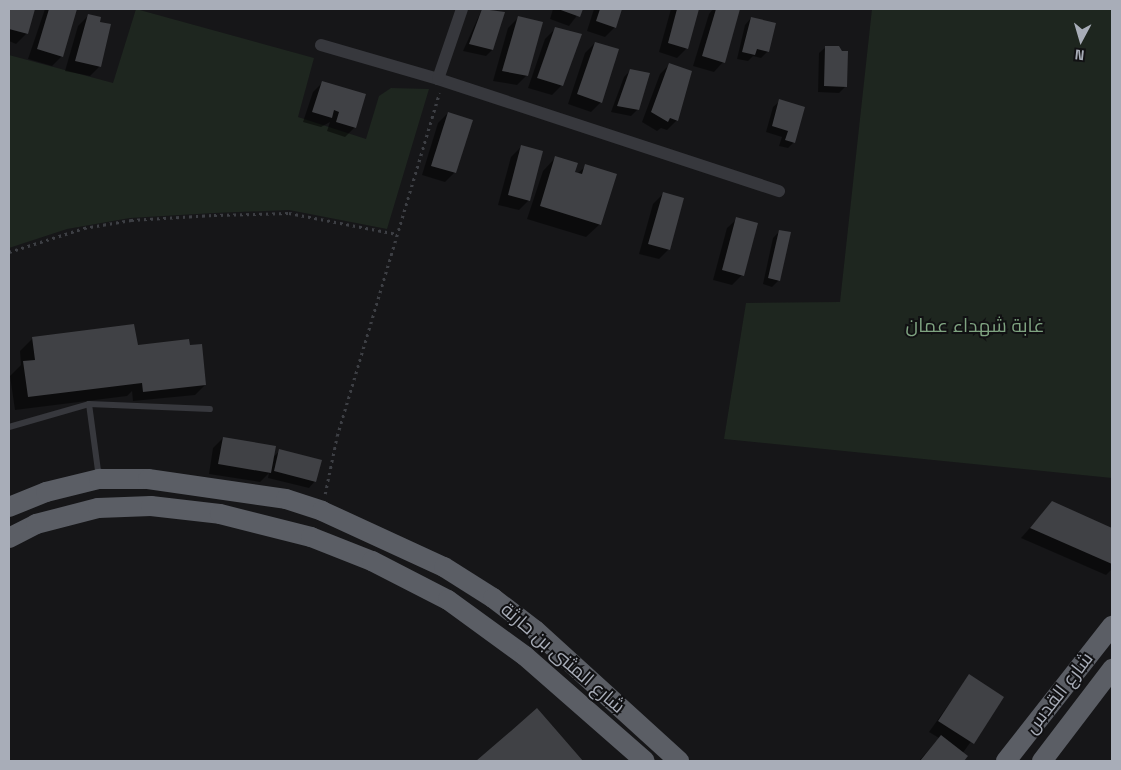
<!DOCTYPE html>
<html>
<head>
<meta charset="utf-8">
<style>
	body { margin:0 }
	#map { position:relative; width:1121px; height:770px; overflow:hidden; background:#161618; font-family:"Space Grotesk",Cairo,sans-serif }
	div>[style] { position:absolute }
	[style*='--x'] { left:calc(var(--x)*1px); top:calc(var(--y)*1px); width:calc(var(--w)*1px); rotate:calc(var(--a)*1deg) }
	.green>* { inset:0; background:#1e261f }
	.shadow>* { inset:0; background:#0007 }
	.building>* { inset:0; background:#404145 }
	.path>* { height:2.5px; margin-top:-1.25px; transform-origin:0; background:repeating-linear-gradient(90deg,#3d3f44 0 2.5px,transparent 0 6.5px) }
	.service>* { height:6px; margin:-3px; padding:0 3px; transform-origin:3px; border-radius:3px; background:#37383d }
	.minor>* { height:12px; margin:-6px; padding:0 6px; transform-origin:6px; border-radius:6px; background:#37383d }
	.trunk>* { height:20px; margin:-10px; padding:0 10px; transform-origin:10px; border-radius:10px; background:#5b5e65 }
	span { translate:-50% -50%; white-space:nowrap; text-align:center; line-height:1.15; -webkit-text-stroke:4px #111113; paint-order:stroke }
	.park-label { font-size:19px; color:#7fa381 }
	.street-label { font-size:19px; color:#a8adb8 }
	.frame { position:absolute; inset:0; border:10px solid #a8adb8; pointer-events:none }
	.north { position:absolute; left:1056px; top:15px; width:50px; height:50px; -webkit-text-stroke:4px #111113; paint-order:stroke; rotate:186deg; font-size:14px; font-weight:700; line-height:20px; text-align:center; color:#a8adb8 }
	.north::after { content:''; display:block; margin:auto; width:18px; height:22px; background:#a8adb8; clip-path:polygon(50% 0,100% 100%,50% 72%,0 100%) }
</style>
</head>
<body>
<div id="map">
	<div class="green">
		<div style="clip-path:polygon(136px 9px,314px 58px,298px 117px,366px 139px,379px 96px,391px 88px,429px 89px,387px 229px,289px 210px,214px 213px,130px 218px,67px 229px,9px 248px,9px 55px,113px 83px)"></div>
		<div style="clip-path:polygon(872px 9px,1112px 9px,1112px 478px,724px 439px,746px 303px,840px 302px)"></div>
	</div>
	<div class="shadow">
		<div style="clip-path:polygon(9px 9px,33px 9px,26px 34px,16px 44px,9px 41px)"></div>
		<div style="clip-path:polygon(45px 9px,76px 9px,62px 56px,52px 66px,28px 59px)"></div>
		<div style="clip-path:polygon(482px 9px,503px 13px,492px 50px,486px 56px,463px 51px)"></div>
		<div style="clip-path:polygon(553px 9px,582px 9px,569px 26px,550px 19px)"></div>
		<div style="clip-path:polygon(594px 9px,620px 9px,615px 27px,605px 37px,587px 31px)"></div>
		<div style="clip-path:polygon(671px 9px,698px 9px,687px 48px,677px 58px,659px 52px)"></div>
		<div style="clip-path:polygon(713px 9px,739px 10px,723px 62px,714px 72px,693px 66px,709px 14px)"></div>
		<div style="clip-path:polygon(88px 16px,98px 23px,100px 66px,90px 76px,65px 71px,78px 26px)"></div>
		<div style="clip-path:polygon(518px 18px,527px 75px,517px 85px,493px 81px,508px 28px)"></div>
		<div style="clip-path:polygon(751px 18px,768px 51px,761px 58px,753px 56px,748px 61px,737px 59px,745px 25px)"></div>
		<div style="clip-path:polygon(555px 29px,562px 85px,552px 95px,528px 88px,545px 39px)"></div>
		<div style="clip-path:polygon(595px 43px,601px 102px,591px 112px,568px 104px,585px 53px)"></div>
		<div style="clip-path:polygon(826px 47px,846px 86px,839px 93px,818px 92px,819px 53px)"></div>
		<div style="clip-path:polygon(670px 64px,677px 120px,667px 130px,661px 128px,657px 131px,642px 122px,660px 74px)"></div>
		<div style="clip-path:polygon(631px 70px,638px 109px,631px 116px,611px 112px,624px 77px)"></div>
		<div style="clip-path:polygon(323px 82px,355px 127px,345px 137px,327px 131px,330px 122px,321px 127px,303px 122px,313px 92px)"></div>
		<div style="clip-path:polygon(780px 101px,794px 142px,788px 148px,779px 146px,782px 137px,766px 132px,773px 107px)"></div>
		<div style="clip-path:polygon(448px 113px,455px 172px,445px 182px,422px 175px,438px 123px)"></div>
		<div style="clip-path:polygon(521px 147px,529px 200px,519px 210px,498px 205px,511px 157px)"></div>
		<div style="clip-path:polygon(556px 157px,577px 174px,586px 166px,600px 224px,586px 237px,527px 219px,543px 171px)"></div>
		<div style="clip-path:polygon(663px 194px,669px 249px,659px 259px,639px 254px,653px 204px)"></div>
		<div style="clip-path:polygon(737px 219px,742px 275px,732px 285px,713px 280px,727px 228px)"></div>
		<div style="clip-path:polygon(780px 231px,779px 280px,772px 287px,763px 284px,773px 238px)"></div>
		<div style="clip-path:polygon(33px 338px,136px 349px,205px 385px,195px 395px,133px 401px,132px 391px,127px 396px,15px 410px,10px 376px,21px 365px,20px 351px)"></div>
		<div style="clip-path:polygon(223px 438px,272px 458px,280px 451px,315px 481px,309px 488px,268px 478px,269px 473px,260px 482px,209px 474px,213px 448px)"></div>
		<div style="clip-path:polygon(1052px 503px,1112px 530px,1112px 569px,1106px 575px,1021px 538px)"></div>
		<div style="clip-path:polygon(969px 676px,1003px 697px,962px 754px,966px 756px,962px 761px,919px 761px,939px 738px,929px 732px)"></div>
		<div style="clip-path:polygon(537px 710px,582px 761px,478px 761px)"></div>
	</div>
	<div class="building">
		<div style="clip-path:polygon(9px 9px,35px 9px,28px 34px,9px 29px)"></div>
		<div style="clip-path:polygon(49px 9px,77px 9px,63px 57px,37px 49px)"></div>
		<div style="clip-path:polygon(482px 9px,505px 12px,493px 50px,469px 44px)"></div>
		<div style="clip-path:polygon(558px 9px,583px 9px,580px 17px)"></div>
		<div style="clip-path:polygon(600px 9px,622px 9px,616px 28px,596px 21px)"></div>
		<div style="clip-path:polygon(677px 9px,699px 9px,688px 49px,668px 43px)"></div>
		<div style="clip-path:polygon(716px 9px,740px 9px,725px 63px,702px 56px)"></div>
		<div style="clip-path:polygon(88px 14px,101px 17px,100px 22px,111px 24px,101px 67px,75px 61px)"></div>
		<div style="clip-path:polygon(518px 16px,543px 22px,528px 76px,502px 71px)"></div>
		<div style="clip-path:polygon(751px 17px,776px 23px,769px 52px,757px 49px,755px 55px,742px 52px)"></div>
		<div style="clip-path:polygon(555px 27px,582px 34px,563px 86px,537px 78px)"></div>
		<div style="clip-path:polygon(595px 42px,619px 49px,602px 103px,577px 94px)"></div>
		<div style="clip-path:polygon(825px 46px,839px 46px,842px 51px,848px 51px,847px 87px,824px 86px)"></div>
		<div style="clip-path:polygon(669px 63px,692px 71px,678px 121px,670px 118px,668px 122px,651px 112px)"></div>
		<div style="clip-path:polygon(630px 69px,650px 73px,639px 110px,617px 106px)"></div>
		<div style="clip-path:polygon(322px 81px,366px 94px,356px 128px,336px 122px,339px 112px,334px 110px,332px 118px,312px 112px)"></div>
		<div style="clip-path:polygon(779px 99px,805px 107px,795px 143px,785px 140px,788px 131px,772px 126px)"></div>
		<div style="clip-path:polygon(448px 112px,473px 120px,456px 173px,431px 166px)"></div>
		<div style="clip-path:polygon(521px 145px,543px 151px,530px 201px,508px 195px)"></div>
		<div style="clip-path:polygon(555px 156px,578px 163px,575px 172px,582px 174px,585px 164px,617px 174px,601px 225px,540px 206px)"></div>
		<div style="clip-path:polygon(663px 192px,684px 198px,670px 250px,648px 244px)"></div>
		<div style="clip-path:polygon(736px 217px,758px 223px,744px 276px,722px 270px)"></div>
		<div style="clip-path:polygon(779px 230px,791px 232px,780px 281px,768px 278px)"></div>
		<div style="clip-path:polygon(134px 324px,138px 345px,189px 339px,190px 345px,202px 344px,206px 385px,143px 392px,142px 383px,28px 397px,23px 361px,35px 360px,32px 337px)"></div>
		<div style="clip-path:polygon(223px 437px,276px 446px,271px 473px,218px 464px)"></div>
		<div style="clip-path:polygon(279px 449px,322px 460px,316px 482px,274px 471px)"></div>
		<div style="clip-path:polygon(1052px 501px,1112px 528px,1112px 564px,1030px 528px)"></div>
		<div style="clip-path:polygon(969px 674px,1004px 697px,974px 744px,938px 721px)"></div>
		<div style="clip-path:polygon(537px 708px,583px 761px,476px 761px,511px 731px)"></div>
		<div style="clip-path:polygon(941px 735px,968px 756px,964px 761px,920px 761px)"></div>
	</div>
	<div class="path">
		<div style="--x:9;--y:252;--w:79;--a:-17.7"></div>
		<div style="--x:84;--y:228;--w:48;--a:-9.7"></div>
		<div style="--x:131;--y:220;--w:83;--a:-3.4"></div>
		<div style="--x:214;--y:215;--w:75;--a:-1.5"></div>
		<div style="--x:289;--y:213;--w:110;--a:11"></div>
		<div style="--x:325;--y:494;--w:59;--a:-78.3"></div>
		<div style="--x:337;--y:436;--w:358;--a:-73.4"></div>
	</div>
	<div class="service">
		<div style="--x:89;--y:404;--w:75;--a:82.3"></div>
		<div style="--x:9;--y:427;--w:83;--a:-16"></div>
		<div style="--x:89;--y:404;--w:121;--a:2.4"></div>
	</div>
	<div class="minor">
		<div style="--x:321;--y:45;--w:122;--a:16.2"></div>
		<div style="--x:438;--y:79;--w:359;--a:18.2"></div>
		<div style="--x:438;--y:79;--w:74;--a:-71.1"></div>
	</div>
	<div class="trunk">
		<div style="--x:9;--y:507;--w:40;--a:-22"></div>
		<div style="--x:46;--y:492;--w:55;--a:-13.8"></div>
		<div style="--x:99;--y:479;--w:49;--a:0"></div>
		<div style="--x:148;--y:479;--w:139;--a:8.2"></div>
		<div style="--x:286;--y:499;--w:38;--a:18"></div>
		<div style="--x:322;--y:511;--w:134;--a:24.7"></div>
		<div style="--x:444;--y:567;--w:58;--a:32.3"></div>
		<div style="--x:493;--y:598;--w:53;--a:37.3"></div>
		<div style="--x:535;--y:630;--w:195;--a:42.3"></div>
		<div style="--x:9;--y:538;--w:30;--a:-27"></div>
		<div style="--x:36;--y:524;--w:64;--a:-14.5"></div>
		<div style="--x:98;--y:508;--w:53;--a:-2.2"></div>
		<div style="--x:151;--y:506;--w:69;--a:6.6"></div>
		<div style="--x:220;--y:514;--w:94;--a:14.2"></div>
		<div style="--x:311;--y:537;--w:66;--a:21.5"></div>
		<div style="--x:372;--y:561;--w:85;--a:27.2"></div>
		<div style="--x:448;--y:600;--w:95;--a:36"></div>
		<div style="--x:525;--y:656;--w:159;--a:41.2"></div>
		<div style="--x:1006;--y:761;--w:172;--a:-51.9"></div>
		<div style="--x:1042;--y:761;--w:116;--a:-52.7"></div>
	</div>
	<div class="park-label">
		<span style="left:975px;top:326px">غابة شهداء عمان</span>
	</div>
	<div class="street-label">
		<span style="left:563px;top:658px;rotate:41deg">شارع المثنى بن حارثة</span>
		<span style="left:1059px;top:693px;rotate:-52deg">شارع القدس</span>
	</div>
	<div class="frame"></div>
	<div class="north">N</div>
</div>
</body>
</html>
